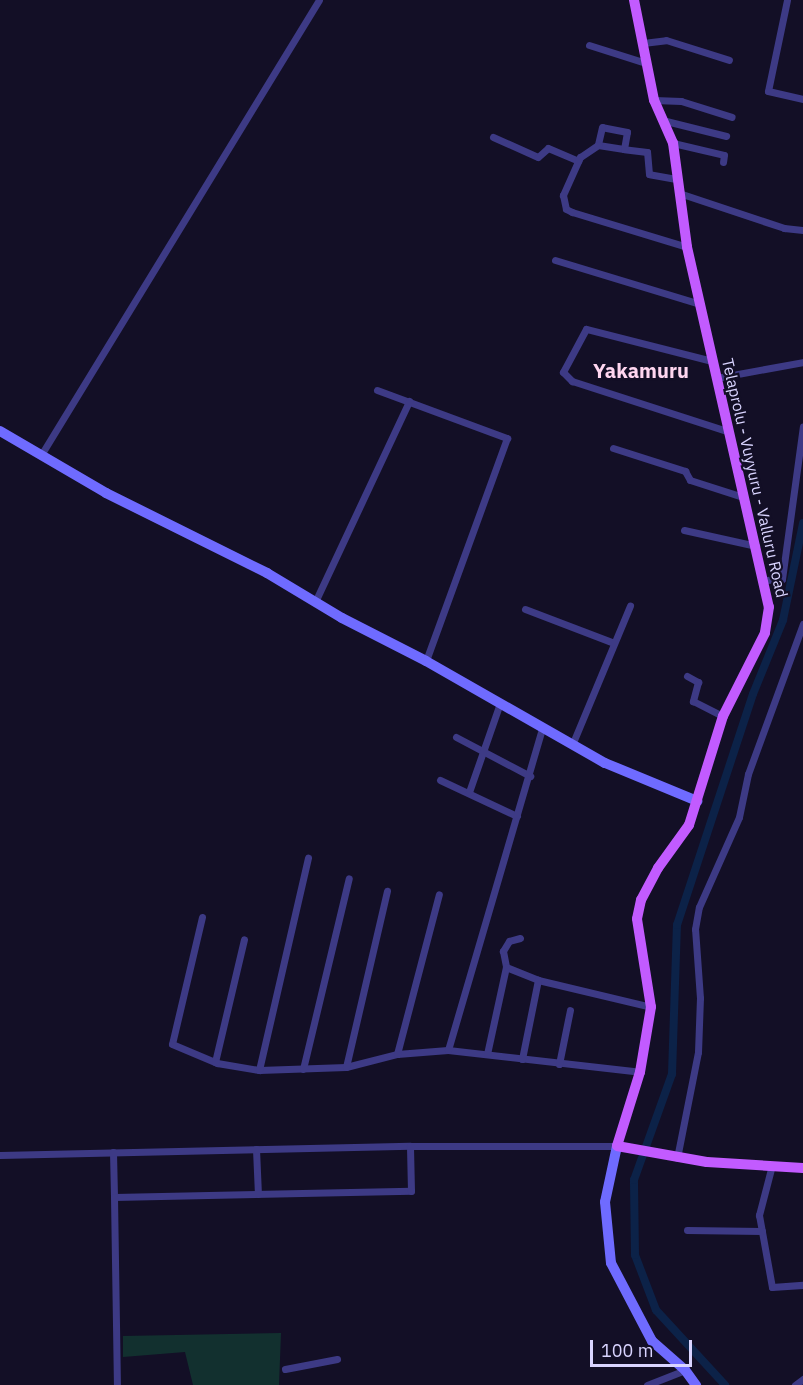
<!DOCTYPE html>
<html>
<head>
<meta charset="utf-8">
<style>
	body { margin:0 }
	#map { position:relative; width:803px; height:1385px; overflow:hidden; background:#130f26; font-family:"IBM Plex Sans",sans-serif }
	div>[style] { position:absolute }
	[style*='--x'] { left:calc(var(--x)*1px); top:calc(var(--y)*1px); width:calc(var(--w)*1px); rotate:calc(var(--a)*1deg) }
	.green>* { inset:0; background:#12302f }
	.canal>* { height:8px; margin:-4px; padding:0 4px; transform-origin:4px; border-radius:4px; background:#0c2248 }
	.street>* { height:7px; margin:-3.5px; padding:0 3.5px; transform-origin:3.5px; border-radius:3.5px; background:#3d3a85 }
	.secondary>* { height:10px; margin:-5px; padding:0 5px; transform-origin:5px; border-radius:5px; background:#6f6bff }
	.primary>* { height:10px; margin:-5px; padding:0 5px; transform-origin:5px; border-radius:5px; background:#c25bff }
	span { translate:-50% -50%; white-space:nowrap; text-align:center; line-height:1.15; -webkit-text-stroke:4.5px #130f26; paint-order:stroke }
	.street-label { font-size:16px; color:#d9d4ff }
	.quarter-label { font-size:20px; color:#ffd6f0; font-weight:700 }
	.scale { position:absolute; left:590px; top:1340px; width:102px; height:27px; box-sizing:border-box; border:3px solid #d9d4ff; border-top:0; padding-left:8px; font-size:18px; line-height:21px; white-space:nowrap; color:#d9d4ff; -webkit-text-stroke:4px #130f26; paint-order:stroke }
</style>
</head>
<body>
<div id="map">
	<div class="green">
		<div style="clip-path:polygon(281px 1333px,279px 1385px,193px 1385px,185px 1352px,123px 1357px,123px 1336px)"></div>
	</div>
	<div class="canal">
		<div style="--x:725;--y:1385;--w:102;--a:-132.6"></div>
		<div style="--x:656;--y:1310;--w:59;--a:-110.9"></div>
		<div style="--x:635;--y:1255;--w:75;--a:-90.8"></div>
		<div style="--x:634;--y:1180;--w:113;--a:-70.3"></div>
		<div style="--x:672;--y:1074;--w:149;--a:-88.1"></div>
		<div style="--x:677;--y:925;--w:243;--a:-71.8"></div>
		<div style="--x:753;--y:694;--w:80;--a:-67.9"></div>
		<div style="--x:783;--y:620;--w:99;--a:-78.3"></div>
	</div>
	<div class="street">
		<div style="--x:787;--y:0;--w:93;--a:101.8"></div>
		<div style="--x:768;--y:91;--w:36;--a:13"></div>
		<div style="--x:643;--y:43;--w:23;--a:-7"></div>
		<div style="--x:666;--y:40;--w:66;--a:17.6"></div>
		<div style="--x:589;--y:45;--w:60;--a:17.5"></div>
		<div style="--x:654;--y:100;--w:27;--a:2"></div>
		<div style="--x:681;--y:101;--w:53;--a:17.4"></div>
		<div style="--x:666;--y:121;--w:62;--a:14"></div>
		<div style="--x:493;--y:137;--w:49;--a:24"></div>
		<div style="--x:538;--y:157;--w:13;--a:-42"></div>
		<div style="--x:548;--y:148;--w:33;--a:23"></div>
		<div style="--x:673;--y:143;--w:52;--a:13.2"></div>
		<div style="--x:724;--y:155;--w:7;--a:98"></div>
		<div style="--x:598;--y:145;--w:26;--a:9"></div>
		<div style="--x:676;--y:179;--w:27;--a:-170"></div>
		<div style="--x:649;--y:174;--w:22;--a:-95"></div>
		<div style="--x:647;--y:152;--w:23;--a:-173"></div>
		<div style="--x:624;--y:149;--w:17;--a:-80"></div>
		<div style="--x:627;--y:132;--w:25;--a:-169"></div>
		<div style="--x:602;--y:127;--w:18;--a:103"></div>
		<div style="--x:598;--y:145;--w:22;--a:146"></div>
		<div style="--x:580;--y:157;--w:42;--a:114.1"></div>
		<div style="--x:563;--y:195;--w:14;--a:78"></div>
		<div style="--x:566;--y:209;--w:7;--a:27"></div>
		<div style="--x:572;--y:212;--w:120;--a:16.9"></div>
		<div style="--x:679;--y:193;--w:111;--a:18.4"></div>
		<div style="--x:784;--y:228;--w:19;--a:6"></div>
		<div style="--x:555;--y:260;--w:152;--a:16.9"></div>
		<div style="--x:712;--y:361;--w:130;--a:-165.7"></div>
		<div style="--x:586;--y:329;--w:49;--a:118.1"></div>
		<div style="--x:563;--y:372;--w:13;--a:45"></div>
		<div style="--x:572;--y:381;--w:163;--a:17.9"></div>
		<div style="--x:716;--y:378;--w:88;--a:-10.4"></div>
		<div style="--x:377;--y:390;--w:139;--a:20.3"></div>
		<div style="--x:507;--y:438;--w:237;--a:110"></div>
		<div style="--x:613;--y:448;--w:76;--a:17.7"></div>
		<div style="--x:685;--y:471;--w:10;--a:61"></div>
		<div style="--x:690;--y:480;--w:56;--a:17.8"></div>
		<div style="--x:41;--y:455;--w:533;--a:-58.58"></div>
		<div style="--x:684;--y:530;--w:74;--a:12.5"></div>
		<div style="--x:766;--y:580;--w:16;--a:-4"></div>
		<div style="--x:782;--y:579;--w:154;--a:-82.2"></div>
		<div style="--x:315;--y:602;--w:222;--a:-64.9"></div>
		<div style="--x:525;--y:609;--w:95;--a:20.9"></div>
		<div style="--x:687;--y:676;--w:13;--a:29"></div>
		<div style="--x:698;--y:682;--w:20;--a:105"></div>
		<div style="--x:693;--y:701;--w:34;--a:27"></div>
		<div style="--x:456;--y:737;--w:84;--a:27.8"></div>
		<div style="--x:572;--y:745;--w:151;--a:-67.4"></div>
		<div style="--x:440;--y:780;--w:85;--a:25.1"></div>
		<div style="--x:469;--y:792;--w:91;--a:-70.8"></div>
		<div style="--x:202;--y:917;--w:130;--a:103.3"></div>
		<div style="--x:172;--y:1044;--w:49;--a:22.9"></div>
		<div style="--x:217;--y:1063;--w:43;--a:9.5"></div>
		<div style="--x:259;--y:1070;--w:87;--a:-2"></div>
		<div style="--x:346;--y:1067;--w:53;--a:-14.3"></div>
		<div style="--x:397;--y:1054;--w:51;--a:-4.5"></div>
		<div style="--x:448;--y:1050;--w:193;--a:6.5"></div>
		<div style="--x:520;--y:938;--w:11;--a:165"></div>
		<div style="--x:509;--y:941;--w:12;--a:121"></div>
		<div style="--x:503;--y:951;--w:16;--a:79"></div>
		<div style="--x:506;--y:967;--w:35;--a:22"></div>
		<div style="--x:538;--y:980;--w:116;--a:13.4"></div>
		<div style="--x:448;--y:1050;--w:334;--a:-73.7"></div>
		<div style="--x:397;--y:1054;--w:165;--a:-75.3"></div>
		<div style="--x:487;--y:1054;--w:89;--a:-77.7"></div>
		<div style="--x:522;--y:1059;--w:81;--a:-78.6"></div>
		<div style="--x:215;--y:1062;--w:126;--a:-76.7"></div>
		<div style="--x:559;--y:1064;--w:55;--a:-78.5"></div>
		<div style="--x:346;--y:1067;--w:181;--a:-76.9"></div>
		<div style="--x:303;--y:1069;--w:196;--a:-76.5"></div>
		<div style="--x:259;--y:1070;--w:218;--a:-77"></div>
		<div style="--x:256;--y:1149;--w:45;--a:87.5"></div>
		<div style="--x:113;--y:1152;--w:45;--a:88.7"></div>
		<div style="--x:114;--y:1197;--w:297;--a:-1.2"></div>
		<div style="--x:411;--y:1191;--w:45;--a:-91.3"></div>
		<div style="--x:0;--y:1155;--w:410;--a:-1.3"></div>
		<div style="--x:410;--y:1146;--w:207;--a:0"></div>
		<div style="--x:677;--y:1158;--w:108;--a:-78.8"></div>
		<div style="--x:698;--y:1052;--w:54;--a:-87.9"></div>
		<div style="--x:700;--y:998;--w:69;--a:-94.1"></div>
		<div style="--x:695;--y:929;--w:22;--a:-80"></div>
		<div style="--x:699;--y:907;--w:98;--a:-66"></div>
		<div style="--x:739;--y:817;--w:44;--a:-78.2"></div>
		<div style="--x:748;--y:774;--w:160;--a:-69.9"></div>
		<div style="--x:772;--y:1165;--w:52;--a:104.6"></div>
		<div style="--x:759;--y:1215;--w:73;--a:79.8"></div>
		<div style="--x:772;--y:1287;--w:31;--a:-4"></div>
		<div style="--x:114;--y:1197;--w:188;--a:89.1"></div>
		<div style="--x:687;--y:1230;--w:75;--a:0.8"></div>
		<div style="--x:285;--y:1369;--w:53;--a:-10.9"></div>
		<div style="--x:647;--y:1385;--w:41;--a:-21.5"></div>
		<div style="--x:795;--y:1385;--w:10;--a:-37"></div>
	</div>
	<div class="secondary">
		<div style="--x:0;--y:431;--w:123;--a:30.3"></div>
		<div style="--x:106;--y:493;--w:180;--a:26.4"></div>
		<div style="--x:267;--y:573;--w:87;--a:31"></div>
		<div style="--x:342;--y:618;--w:94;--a:27.1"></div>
		<div style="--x:426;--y:661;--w:206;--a:29.7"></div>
		<div style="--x:605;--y:763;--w:100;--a:22.4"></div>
		<div style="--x:617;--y:1146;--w:57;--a:102.1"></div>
		<div style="--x:605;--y:1202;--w:61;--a:84.4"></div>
		<div style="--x:611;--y:1263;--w:88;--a:62.3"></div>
		<div style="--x:652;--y:1341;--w:44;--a:41.3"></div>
		<div style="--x:685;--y:1370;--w:19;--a:54"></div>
	</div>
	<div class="primary">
		<div style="--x:634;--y:0;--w:102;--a:78.7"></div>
		<div style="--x:654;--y:100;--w:47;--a:66.2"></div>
		<div style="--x:673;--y:143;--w:105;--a:82.3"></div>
		<div style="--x:687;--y:247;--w:369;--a:77.2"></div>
		<div style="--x:769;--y:607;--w:26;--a:99"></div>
		<div style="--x:765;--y:633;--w:93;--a:116.8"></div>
		<div style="--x:723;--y:716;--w:114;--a:107.3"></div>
		<div style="--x:689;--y:825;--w:53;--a:125.8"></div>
		<div style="--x:658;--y:868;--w:36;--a:118"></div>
		<div style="--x:641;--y:900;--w:19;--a:102"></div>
		<div style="--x:637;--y:919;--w:89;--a:81"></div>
		<div style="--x:651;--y:1007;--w:66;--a:99.6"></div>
		<div style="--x:640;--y:1072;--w:77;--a:107.3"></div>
		<div style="--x:617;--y:1146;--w:91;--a:10.1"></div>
		<div style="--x:707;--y:1162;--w:96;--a:3.6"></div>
	</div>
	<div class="street-label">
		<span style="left:755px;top:478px;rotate:77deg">Telaprolu - Vuyyuru - Valluru Road</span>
	</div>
	<div class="quarter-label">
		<span style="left:641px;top:370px">Yakamuru</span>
	</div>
	<div class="scale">100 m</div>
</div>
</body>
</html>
